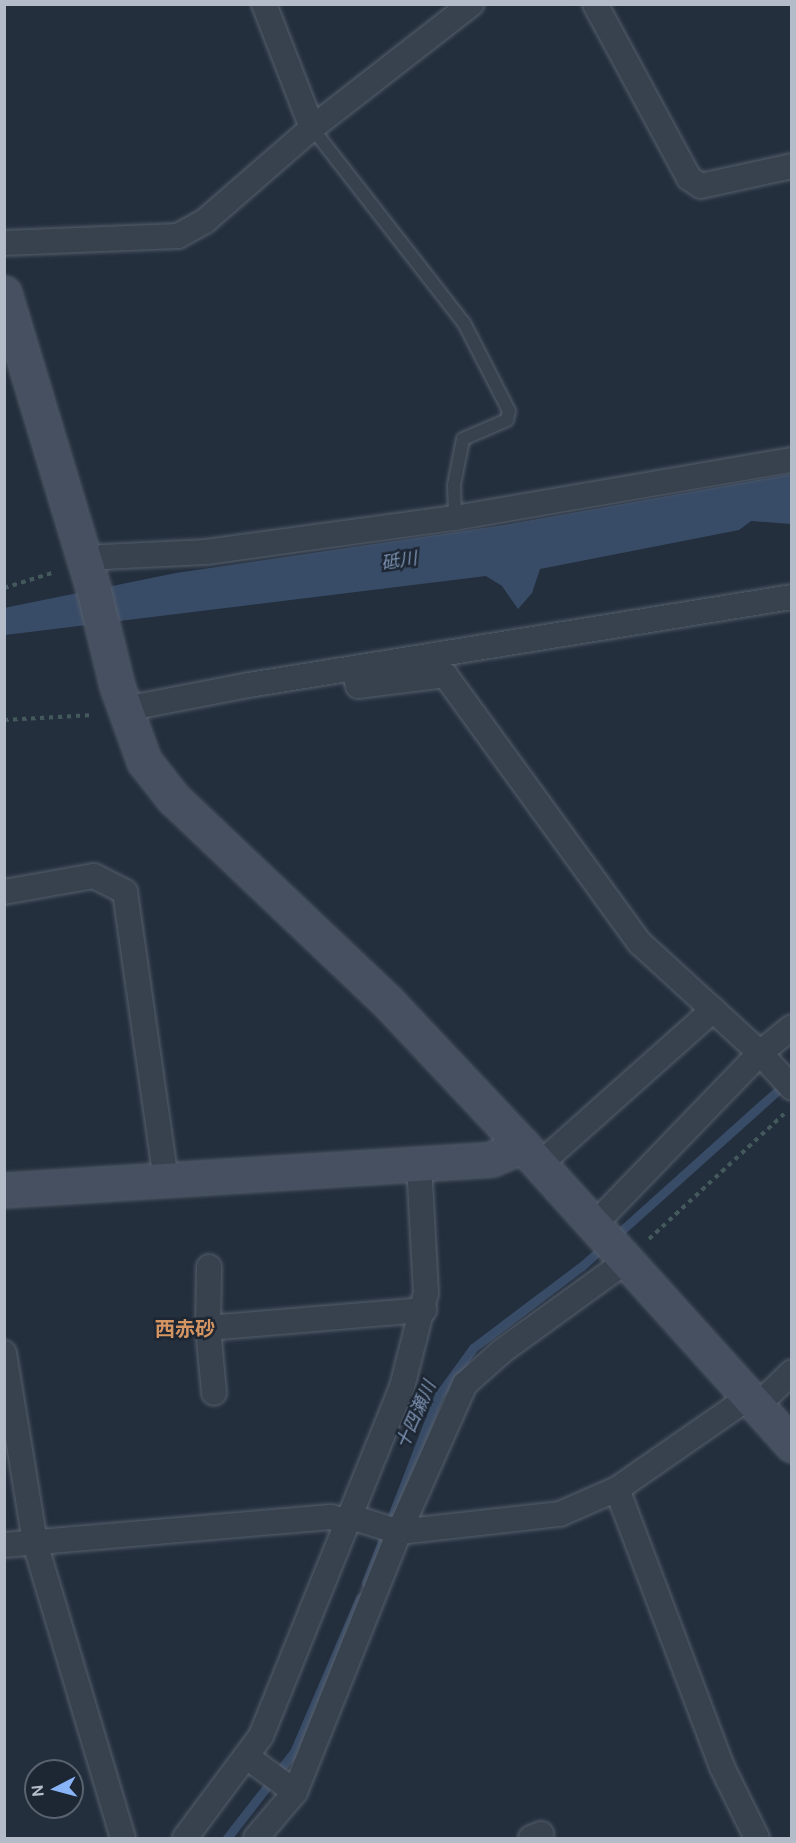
<!DOCTYPE html>
<html>
<head>
<meta charset="utf-8">
<style>
	body { margin:0 }
	#map { position:relative; width:796px; height:1843px; overflow:hidden; background:#242f3e; font-family:"DM Sans","Noto Sans JP",sans-serif }
	div>[style] { position:absolute }
	[style*='--x'] { left:calc(var(--x)*1px); top:calc(var(--y)*1px); width:calc(var(--w)*1px); rotate:calc(var(--a)*1deg) }
	.water>* { inset:0; background:#394c67 }
	.stream>* { height:9px; margin:-4.5px; padding:0 4.5px; transform-origin:4.5px; border-radius:4.5px; background:#394c67 }
	.path>* { height:4px; margin-top:-2px; transform-origin:0; background:repeating-linear-gradient(90deg,#44595c 0 4.5px,transparent 0 9px) }
	.roads { filter:drop-shadow(0 0 2px #565f6c) drop-shadow(0 0 2px #565f6c) }
	.lane>* { height:12px; margin:-6px; padding:0 6px; transform-origin:6px; border-radius:6px; background:#38414e }
	.street>* { height:24px; margin:-12px; padding:0 12px; transform-origin:12px; border-radius:12px; background:#38414e }
	.secondary>* { height:33px; margin:-16.5px; padding:0 16.5px; transform-origin:16.5px; border-radius:16.5px; background:#465061 }
	span { translate:-50% -50%; white-space:nowrap; text-align:center; line-height:1.15; -webkit-text-stroke:5px #1d2633; paint-order:stroke }
	.water-label { font-size:18px; color:#7c92b1; font-style:italic }
	.quarter-label { font-size:20px; color:#d59563; font-weight:700 }
	.frame { position:absolute; inset:0; border:6px solid #b4bcc9; pointer-events:none }
	.north { position:absolute; left:24px; top:1759px; width:60px; height:60px; box-sizing:border-box; background:#1d2633; border:2px solid #59626f; border-radius:50%; rotate:264deg; font-size:16px; font-weight:700; line-height:24px; text-align:center; color:#b4bcc9 }
	.north::after { content:''; display:block; margin:auto; width:21px; height:27px; background:#8ab4f8; clip-path:polygon(50% 0,100% 100%,50% 72%,0 100%) }
</style>
</head>
<body>
<div id="map">
	<div class="water">
		<div style="clip-path:polygon(791px 474px,791px 524px,751px 521px,739px 530px,540px 569px,532px 593px,518px 609px,502px 586px,486px 576px,5px 635px,4px 608px,176px 573px,504px 525px)"></div>
	</div>
	<div class="stream">
		<div style="--x:366;--y:1583;--w:202;--a:-68.8"></div>
		<div style="--x:439;--y:1395;--w:58;--a:-54.1"></div>
		<div style="--x:473;--y:1348;--w:136;--a:-37"></div>
		<div style="--x:582;--y:1266;--w:274;--a:-41.9"></div>
		<div style="--x:227;--y:1838;--w:109;--a:-52.1"></div>
		<div style="--x:294;--y:1752;--w:168;--a:-66.8"></div>
	</div>
	<div class="path">
		<div style="--x:4;--y:588;--w:53;--a:-17.4"></div>
		<div style="--x:4;--y:720;--w:89;--a:-3.2"></div>
		<div style="--x:649;--y:1239;--w:184;--a:-42.8"></div>
	</div>
	<div class="roads">
		<div class="lane">
			<div style="--x:312;--y:128;--w:247;--a:52.1"></div>
			<div style="--x:464;--y:323;--w:99;--a:62.9"></div>
			<div style="--x:509;--y:411;--w:9;--a:103"></div>
			<div style="--x:507;--y:420;--w:48;--a:156.6"></div>
			<div style="--x:463;--y:439;--w:47;--a:101.1"></div>
			<div style="--x:454;--y:485;--w:33;--a:88"></div>
		</div>
		<div class="street">
			<div style="--x:264;--y:4;--w:133;--a:68.8"></div>
			<div style="--x:595;--y:4;--w:198;--a:61.6"></div>
			<div style="--x:689;--y:178;--w:14;--a:34"></div>
			<div style="--x:701;--y:186;--w:93;--a:-12.4"></div>
			<div style="--x:4;--y:243;--w:174;--a:-2.3"></div>
			<div style="--x:178;--y:236;--w:31;--a:-29"></div>
			<div style="--x:205;--y:221;--w:142;--a:-41"></div>
			<div style="--x:312;--y:128;--w:202;--a:-37.9"></div>
			<div style="--x:85;--y:563;--w:19;--a:-18"></div>
			<div style="--x:103;--y:557;--w:103;--a:-2.8"></div>
			<div style="--x:206;--y:552;--w:251;--a:-7.8"></div>
			<div style="--x:455;--y:518;--w:342;--a:-9.8"></div>
			<div style="--x:354;--y:668;--w:18;--a:77"></div>
			<div style="--x:358;--y:686;--w:88;--a:-7.2"></div>
			<div style="--x:445;--y:675;--w:331;--a:54"></div>
			<div style="--x:640;--y:943;--w:163;--a:42.5"></div>
			<div style="--x:760;--y:1053;--w:47;--a:47.6"></div>
			<div style="--x:125;--y:709;--w:126;--a:-11"></div>
			<div style="--x:249;--y:685;--w:550;--a:-9.21"></div>
			<div style="--x:4;--y:892;--w:91;--a:-10.1"></div>
			<div style="--x:94;--y:876;--w:35;--a:27"></div>
			<div style="--x:125;--y:892;--w:291;--a:81.9"></div>
			<div style="--x:540;--y:1164;--w:232;--a:-41.7"></div>
			<div style="--x:593;--y:1226;--w:240;--a:-46"></div>
			<div style="--x:760;--y:1053;--w:41;--a:-39.1"></div>
			<div style="--x:209;--y:1267;--w:61;--a:90.9"></div>
			<div style="--x:208;--y:1328;--w:217;--a:-4.8"></div>
			<div style="--x:208;--y:1328;--w:65;--a:84.7"></div>
			<div style="--x:4;--y:1353;--w:193;--a:80.7"></div>
			<div style="--x:35;--y:1543;--w:308;--a:73.4"></div>
			<div style="--x:748;--y:1398;--w:160;--a:145.2"></div>
			<div style="--x:617;--y:1489;--w:297;--a:69.3"></div>
			<div style="--x:722;--y:1767;--w:79;--a:63.8"></div>
			<div style="--x:756;--y:1407;--w:50;--a:-44.2"></div>
			<div style="--x:4;--y:1545;--w:328;--a:-4.9"></div>
			<div style="--x:331;--y:1517;--w:15;--a:16"></div>
			<div style="--x:345;--y:1521;--w:13;--a:-9"></div>
			<div style="--x:358;--y:1519;--w:43;--a:17.6"></div>
			<div style="--x:399;--y:1532;--w:162;--a:-6.4"></div>
			<div style="--x:560;--y:1514;--w:62;--a:-23.7"></div>
			<div style="--x:247;--y:1757;--w:59;--a:36.1"></div>
			<div style="--x:185;--y:1838;--w:127;--a:-53.3"></div>
			<div style="--x:261;--y:1736;--w:376;--a:-68"></div>
			<div style="--x:402;--y:1387;--w:97;--a:-75.7"></div>
			<div style="--x:426;--y:1293;--w:130;--a:-93.1"></div>
			<div style="--x:256;--y:1838;--w:60;--a:-49.7"></div>
			<div style="--x:295;--y:1792;--w:280;--a:-68.2"></div>
			<div style="--x:399;--y:1532;--w:162;--a:-66"></div>
			<div style="--x:465;--y:1384;--w:50;--a:-41.7"></div>
			<div style="--x:502;--y:1351;--w:152;--a:-35.9"></div>
			<div style="--x:531;--y:1838;--w:11;--a:-22"></div>
		</div>
		<div class="secondary">
			<div style="--x:4;--y:293;--w:308;--a:73.2"></div>
			<div style="--x:93;--y:588;--w:101;--a:76.2"></div>
			<div style="--x:117;--y:686;--w:80;--a:70.2"></div>
			<div style="--x:144;--y:761;--w:47;--a:51.9"></div>
			<div style="--x:173;--y:798;--w:295;--a:43.5"></div>
			<div style="--x:387;--y:1001;--w:199;--a:46.8"></div>
			<div style="--x:523;--y:1146;--w:402;--a:48"></div>
			<div style="--x:4;--y:1190;--w:488;--a:-3.6"></div>
			<div style="--x:491;--y:1159;--w:35;--a:-22"></div>
		</div>
	</div>
	<div class="water-label">
		<span style="left:399px;top:561px;rotate:-9deg">砥川</span>
		<span style="left:416px;top:1415px;rotate:-66deg">十四瀬川</span>
	</div>
	<div class="quarter-label">
		<span style="left:185px;top:1329px">西赤砂</span>
	</div>
	<div class="frame"></div>
	<div class="north">N</div>
</div>
</body>
</html>
